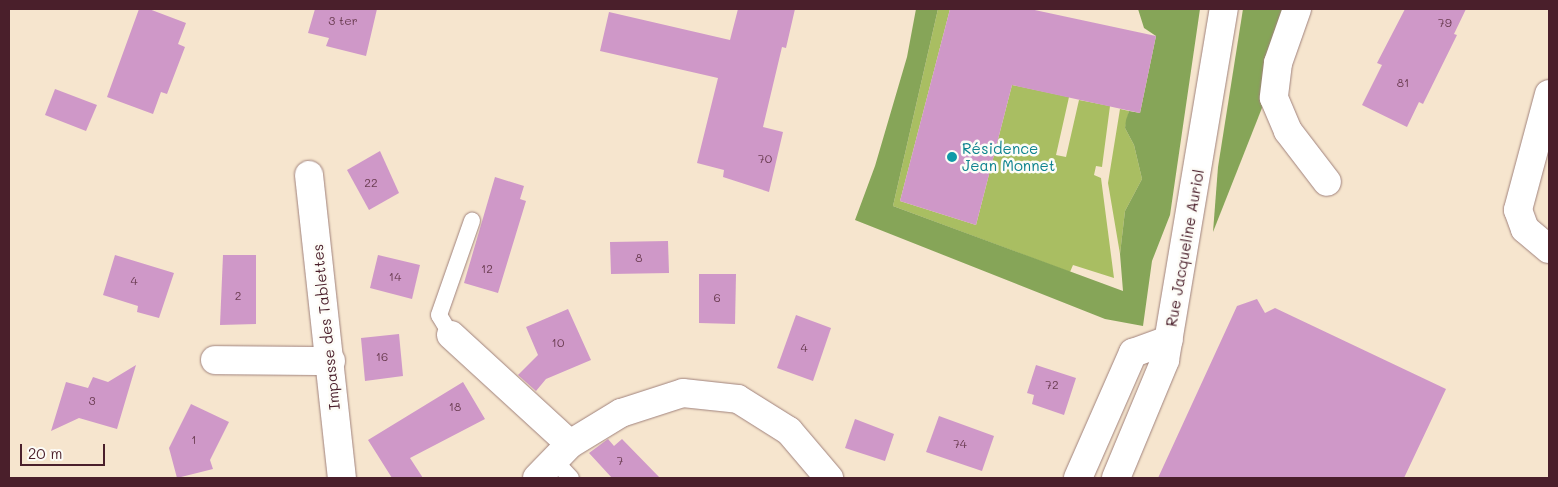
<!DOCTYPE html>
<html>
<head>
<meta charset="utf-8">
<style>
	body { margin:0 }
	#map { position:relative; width:1558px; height:487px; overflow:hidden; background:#f6e5ce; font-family:Mali,sans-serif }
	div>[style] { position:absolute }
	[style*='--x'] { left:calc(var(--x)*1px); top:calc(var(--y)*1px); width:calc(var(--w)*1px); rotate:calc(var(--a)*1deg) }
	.green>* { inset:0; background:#a9be62 }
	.forest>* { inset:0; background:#86a558 }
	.building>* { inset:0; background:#cf98c8 }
	.roads { filter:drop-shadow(0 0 1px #a0827c) drop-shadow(0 0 1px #a0827c) }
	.lane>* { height:16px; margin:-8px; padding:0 8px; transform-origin:8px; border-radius:8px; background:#fff }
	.street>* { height:28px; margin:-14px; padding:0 14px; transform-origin:14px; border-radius:14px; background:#fff }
	.dots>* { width:14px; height:14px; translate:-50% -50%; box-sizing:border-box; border:2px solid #fdfcf7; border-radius:50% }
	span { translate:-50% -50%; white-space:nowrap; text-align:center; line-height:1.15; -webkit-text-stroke:5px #fdfcf7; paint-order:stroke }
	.number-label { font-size:12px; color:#6b3d52 }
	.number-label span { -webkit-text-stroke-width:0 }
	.culture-label { font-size:15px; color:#0d838f }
	.left { translate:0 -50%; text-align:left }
	.street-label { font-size:15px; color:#4a1f2b }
	.frame { position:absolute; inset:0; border:10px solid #4a1f2b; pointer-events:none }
	.scale { position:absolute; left:20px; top:444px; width:85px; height:22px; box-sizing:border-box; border:2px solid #4a1f2b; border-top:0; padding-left:6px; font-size:15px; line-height:18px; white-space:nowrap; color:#4a1f2b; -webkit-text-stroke:4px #fdfcf7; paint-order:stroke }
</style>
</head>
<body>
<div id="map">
	<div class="green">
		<div style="clip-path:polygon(938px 9px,950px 9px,900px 201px,976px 225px,1012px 85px,1069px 97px,1056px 155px,1066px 157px,1079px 100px,1110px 106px,1102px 167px,1096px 166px,1094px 175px,1101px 178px,1114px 278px,1073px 265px,1070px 272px,893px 206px)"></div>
		<div style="clip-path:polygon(1120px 109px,1129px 111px,1125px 128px,1134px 145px,1142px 179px,1125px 211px,1120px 254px,1108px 183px)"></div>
	</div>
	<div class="forest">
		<div style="clip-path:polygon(916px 9px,938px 9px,893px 206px,1123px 291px,1120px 254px,1125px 211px,1142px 179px,1134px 145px,1125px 128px,1126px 120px,1129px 111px,1140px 113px,1156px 36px,1144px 28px,1138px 9px,1200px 9px,1170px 215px,1152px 261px,1143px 326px,1105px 319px,855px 220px,875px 166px,907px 57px)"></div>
		<div style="clip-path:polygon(1243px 9px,1301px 9px,1213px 232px,1218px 167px)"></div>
	</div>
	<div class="building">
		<div style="clip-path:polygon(139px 9px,149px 9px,186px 23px,178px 44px,185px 47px,167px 94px,161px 92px,153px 114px,107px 97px)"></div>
		<div style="clip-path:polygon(315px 9px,377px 9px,366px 56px,326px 46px,329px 38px,308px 33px)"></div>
		<div style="clip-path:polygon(738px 9px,795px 9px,786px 48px,782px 47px,763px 127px,783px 132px,769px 192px,723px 177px,724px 170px,697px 163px,718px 78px,600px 51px,609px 12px,730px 40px)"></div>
		<div style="clip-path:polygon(950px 9px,1030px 9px,1156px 36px,1140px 113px,1012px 85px,976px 225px,900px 201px)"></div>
		<div style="clip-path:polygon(1405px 9px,1466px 9px,1454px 34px,1457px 35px,1423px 104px,1419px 102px,1407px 127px,1362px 105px,1382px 65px,1377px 63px)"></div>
		<div style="clip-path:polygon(55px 89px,97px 105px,86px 131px,45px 115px)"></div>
		<div style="clip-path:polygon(380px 151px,399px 193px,369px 210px,347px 170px)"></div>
		<div style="clip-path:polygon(495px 177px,524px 186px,520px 199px,526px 201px,498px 293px,464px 283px)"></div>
		<div style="clip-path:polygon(668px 241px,669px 273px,611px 274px,610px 242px)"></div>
		<div style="clip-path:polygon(115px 255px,174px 273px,159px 318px,137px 312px,138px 306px,103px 295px)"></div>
		<div style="clip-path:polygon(223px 255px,256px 255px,256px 324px,220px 325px)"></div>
		<div style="clip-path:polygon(378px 255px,420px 265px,412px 299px,370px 288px)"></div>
		<div style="clip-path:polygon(699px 274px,736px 274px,735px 324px,699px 323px)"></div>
		<div style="clip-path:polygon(1257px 299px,1265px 313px,1275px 308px,1446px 389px,1404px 478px,1158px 478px,1237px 306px)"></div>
		<div style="clip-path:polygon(568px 309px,591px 360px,546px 379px,536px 391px,518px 375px,538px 355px,526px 327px)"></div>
		<div style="clip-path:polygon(796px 315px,831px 328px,813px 381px,777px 368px)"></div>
		<div style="clip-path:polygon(399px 334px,403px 376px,365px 381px,361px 338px)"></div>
		<div style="clip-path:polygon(136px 365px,117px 429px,79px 418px,51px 431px,66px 382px,88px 388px,93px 377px,108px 382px)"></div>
		<div style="clip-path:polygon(1036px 365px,1076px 378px,1064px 415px,1032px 404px,1034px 395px,1027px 393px)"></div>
		<div style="clip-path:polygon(463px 382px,485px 419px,410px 458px,423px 478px,392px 478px,368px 440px)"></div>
		<div style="clip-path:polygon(191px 404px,229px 422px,210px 460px,213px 469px,177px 478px,169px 448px)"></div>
		<div style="clip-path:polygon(939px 416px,994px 436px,982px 471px,926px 452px)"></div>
		<div style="clip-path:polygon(855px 419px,894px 434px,885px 461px,845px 448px)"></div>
		<div style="clip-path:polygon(608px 439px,614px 446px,622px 439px,660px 478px,612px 478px,589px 453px)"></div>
	</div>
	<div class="roads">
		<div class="lane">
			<div style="--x:451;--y:335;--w:23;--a:-121"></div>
			<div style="--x:439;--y:315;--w:100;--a:-70.7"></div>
			<div style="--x:554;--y:460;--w:25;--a:47"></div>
		</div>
		<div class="street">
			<div style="--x:1297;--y:9;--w:57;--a:109.4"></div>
			<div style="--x:1278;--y:63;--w:35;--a:97"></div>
			<div style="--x:1274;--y:98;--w:36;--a:67"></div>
			<div style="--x:1288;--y:131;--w:64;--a:52.6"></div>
			<div style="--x:1549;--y:94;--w:120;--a:105"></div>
			<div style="--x:1518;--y:210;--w:20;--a:70"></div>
			<div style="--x:1525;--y:229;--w:31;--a:40"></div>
			<div style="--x:309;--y:175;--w:305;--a:83.8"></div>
			<div style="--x:451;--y:335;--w:161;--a:42.5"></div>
			<div style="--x:215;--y:360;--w:116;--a:0.5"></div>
			<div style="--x:537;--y:478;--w:47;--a:-45.9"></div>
			<div style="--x:570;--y:444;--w:60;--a:-31.3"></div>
			<div style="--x:621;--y:413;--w:65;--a:-17.9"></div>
			<div style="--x:683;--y:393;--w:55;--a:6.2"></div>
			<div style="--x:738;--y:399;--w:60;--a:32.1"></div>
			<div style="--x:789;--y:431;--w:62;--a:49.6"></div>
			<div style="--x:1078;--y:478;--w:137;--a:-66.3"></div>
			<div style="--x:1133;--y:353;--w:38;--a:-20"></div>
			<div style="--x:1116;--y:478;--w:128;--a:-67.4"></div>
			<div style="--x:1165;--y:360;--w:356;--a:-80.5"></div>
		</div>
	</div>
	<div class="dots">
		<div style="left:952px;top:157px;background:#0f9aa8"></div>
	</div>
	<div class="number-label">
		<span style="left:343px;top:21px">3 ter</span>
		<span style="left:1445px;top:23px">79</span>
		<span style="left:1403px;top:83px">81</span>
		<span style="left:765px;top:159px">70</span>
		<span style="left:371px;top:183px">22</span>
		<span style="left:639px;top:258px">8</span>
		<span style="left:487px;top:269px">12</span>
		<span style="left:395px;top:277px">14</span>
		<span style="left:134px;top:281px">4</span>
		<span style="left:238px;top:296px">2</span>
		<span style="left:717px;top:298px">6</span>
		<span style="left:558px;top:343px">10</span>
		<span style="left:804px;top:348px">4</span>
		<span style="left:382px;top:357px">16</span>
		<span style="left:1052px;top:385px">72</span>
		<span style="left:92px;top:401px">3</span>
		<span style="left:455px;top:407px">18</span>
		<span style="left:194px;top:440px">1</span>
		<span style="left:960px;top:444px">74</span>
		<span style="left:620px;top:461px">7</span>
	</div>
	<div class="culture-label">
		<span class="left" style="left:962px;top:157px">Résidence<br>Jean Monnet</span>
	</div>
	<div class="street-label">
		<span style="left:1185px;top:248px;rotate:-80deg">Rue Jacqueline Auriol</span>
		<span style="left:326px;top:327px;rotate:-96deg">Impasse des Tablettes</span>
	</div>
	<div class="frame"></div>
	<div class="scale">20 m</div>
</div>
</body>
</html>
